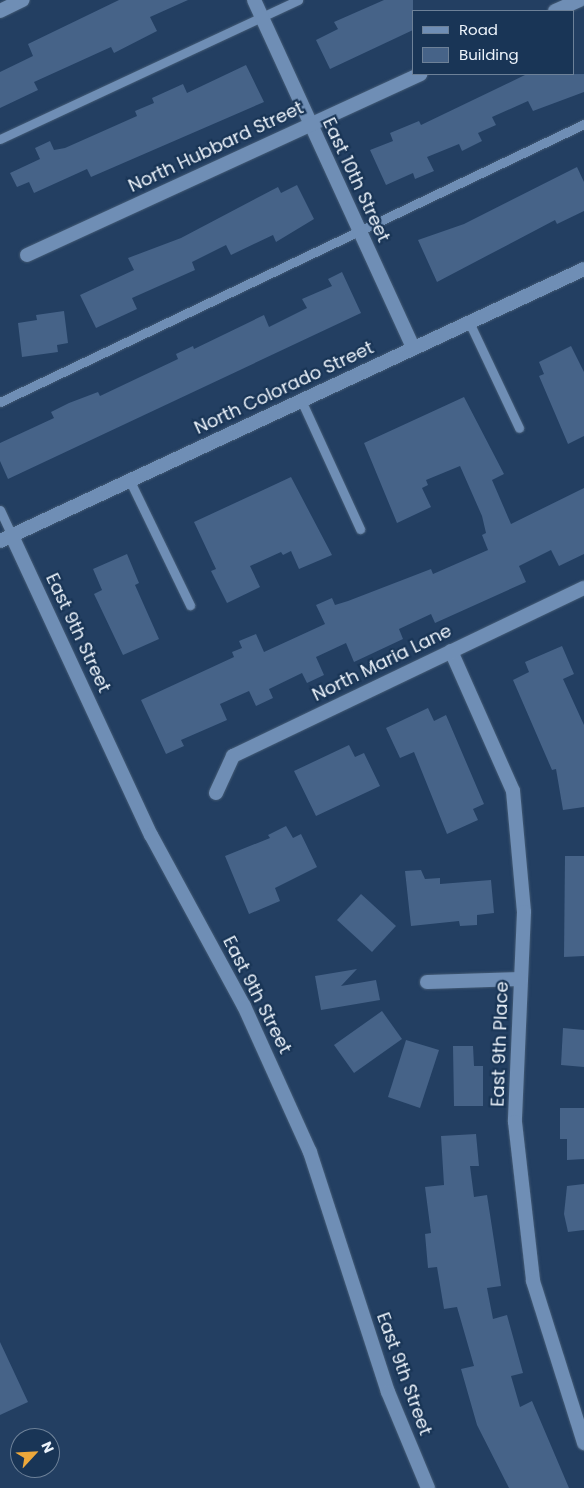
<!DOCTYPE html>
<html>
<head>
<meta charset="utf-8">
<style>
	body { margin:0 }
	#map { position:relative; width:584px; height:1488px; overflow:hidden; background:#233f62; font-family:Poppins,sans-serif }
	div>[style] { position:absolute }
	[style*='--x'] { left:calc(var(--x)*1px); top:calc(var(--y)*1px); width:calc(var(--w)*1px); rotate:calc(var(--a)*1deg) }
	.building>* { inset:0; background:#466388 }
	.roads { filter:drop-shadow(0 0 1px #445b75) drop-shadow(0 0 1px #445b75) }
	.service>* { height:9px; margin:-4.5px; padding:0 4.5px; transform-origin:4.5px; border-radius:4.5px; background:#6f8eb5 }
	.minor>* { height:14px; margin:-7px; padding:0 7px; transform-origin:7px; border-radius:7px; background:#6f8eb5 }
	.tertiary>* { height:14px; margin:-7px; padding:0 7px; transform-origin:7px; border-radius:7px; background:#6f8eb5 }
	span { translate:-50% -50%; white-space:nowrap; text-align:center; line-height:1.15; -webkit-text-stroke:4.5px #193556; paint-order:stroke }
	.street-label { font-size:18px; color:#ecf3fb }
	.legend { position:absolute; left:412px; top:10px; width:162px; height:65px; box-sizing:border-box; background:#193556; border:1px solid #6d8198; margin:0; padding:6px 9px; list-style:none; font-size:15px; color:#ecf3fb }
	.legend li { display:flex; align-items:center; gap:10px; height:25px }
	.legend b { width:25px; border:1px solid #6d8198 }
	.north { position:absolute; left:10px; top:1428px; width:50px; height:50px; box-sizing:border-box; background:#193556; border:1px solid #6d8198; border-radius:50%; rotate:65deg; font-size:14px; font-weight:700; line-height:20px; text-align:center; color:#ecf3fb }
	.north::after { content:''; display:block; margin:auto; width:18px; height:22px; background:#eda83b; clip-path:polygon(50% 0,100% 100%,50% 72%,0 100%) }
</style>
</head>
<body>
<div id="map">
	<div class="building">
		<div style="clip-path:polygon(119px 0,188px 0,150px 17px,157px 31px,114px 53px,111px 47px,34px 82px,38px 90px,0 108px,0 72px,33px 56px,28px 44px)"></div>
		<div style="clip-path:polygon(384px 0,413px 0,413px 30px,330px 69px,316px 40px,338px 29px,334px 22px)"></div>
		<div style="clip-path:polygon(246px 65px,264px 102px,91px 177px,87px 169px,34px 193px,29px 182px,17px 187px,10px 173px,40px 159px,35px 148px,50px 141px,54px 150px,65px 148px,137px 116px,135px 111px,154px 103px,152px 98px,183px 84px,187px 93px)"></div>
		<div style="clip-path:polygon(527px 74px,584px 74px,584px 92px,533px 111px,528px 101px,492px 117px,496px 125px,478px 133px,482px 141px,462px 151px,459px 144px,427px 157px,434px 171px,415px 179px,413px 173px,386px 185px,370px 150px,393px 141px,390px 133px,419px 121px,421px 125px)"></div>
		<div style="clip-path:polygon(577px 167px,584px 182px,584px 211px,557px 224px,555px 220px,437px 282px,418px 240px,464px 224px)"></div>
		<div style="clip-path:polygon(297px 185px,314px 219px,276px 242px,273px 235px,231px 255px,226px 245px,192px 262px,195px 270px,132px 298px,137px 309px,96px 328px,80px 295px,134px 270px,128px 258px,181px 238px,278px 187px,281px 193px)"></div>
		<div style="clip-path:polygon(342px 272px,361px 313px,8px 479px,0 461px,0 443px,54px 418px,51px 412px,69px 403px,98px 392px,100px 396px,178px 359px,176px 354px,193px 346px,194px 349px,264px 315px,269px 327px,307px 308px,302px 299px,332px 286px,328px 279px)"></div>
		<div style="clip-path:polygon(64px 311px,68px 343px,57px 345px,58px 352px,22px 357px,18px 323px,37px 320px,36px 315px)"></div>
		<div style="clip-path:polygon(571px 346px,584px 372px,584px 436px,568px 444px,539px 376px,544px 374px,539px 362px)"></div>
		<div style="clip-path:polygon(464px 397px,504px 474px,492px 480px,511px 524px,584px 488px,584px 554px,559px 566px,551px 550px,519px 566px,526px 582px,435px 623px,431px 614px,399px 629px,403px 639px,354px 662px,346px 643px,316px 657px,324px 675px,307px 683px,302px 673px,269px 689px,273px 698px,256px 706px,249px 691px,220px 704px,227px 720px,181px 740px,184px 746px,166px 754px,141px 700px,234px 657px,232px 652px,242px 648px,239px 641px,256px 634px,264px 652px,325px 624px,316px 605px,332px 598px,335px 605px,348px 601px,431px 569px,433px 574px,488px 550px,482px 535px,486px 533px,482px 516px,460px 466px,426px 480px,428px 485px,422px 488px,431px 507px,397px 523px,364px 443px)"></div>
		<div style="clip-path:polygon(291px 477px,332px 555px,299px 569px,291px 551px,283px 555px,281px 552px,250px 566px,260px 587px,227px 603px,211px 571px,216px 569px,194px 522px)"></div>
		<div style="clip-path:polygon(127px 554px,139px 583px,135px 585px,159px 639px,123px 655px,94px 594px,102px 590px,93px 569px)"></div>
		<div style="clip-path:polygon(562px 646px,574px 674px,563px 679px,584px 725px,584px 807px,563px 810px,556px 769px,552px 770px,513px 680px,529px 672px,525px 662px)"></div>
		<div style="clip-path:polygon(428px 708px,434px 721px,446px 715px,484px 804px,473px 809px,478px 820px,447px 834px,414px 752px,400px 758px,386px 728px)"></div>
		<div style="clip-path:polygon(349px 745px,355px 757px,364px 753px,380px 786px,316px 816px,294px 771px)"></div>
		<div style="clip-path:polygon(286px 826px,293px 838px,301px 834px,317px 867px,275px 888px,280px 901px,249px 914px,225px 856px,270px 838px,268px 835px)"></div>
		<div style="clip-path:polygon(565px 856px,584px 856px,584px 956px,564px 957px)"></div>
		<div style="clip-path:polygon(421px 870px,425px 879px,440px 878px,440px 884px,491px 880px,494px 913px,477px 915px,477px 925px,460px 926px,459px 921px,411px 926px,405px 871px)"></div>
		<div style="clip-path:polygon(361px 894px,396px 926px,372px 952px,337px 920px)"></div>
		<div style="clip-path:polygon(357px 969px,341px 986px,376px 980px,380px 1000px,321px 1010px,315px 976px)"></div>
		<div style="clip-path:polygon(382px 1011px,402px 1039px,354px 1073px,334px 1045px)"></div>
		<div style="clip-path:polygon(563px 1028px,584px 1030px,584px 1067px,561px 1065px)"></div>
		<div style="clip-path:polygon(406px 1040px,439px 1050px,420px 1108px,388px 1097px)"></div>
		<div style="clip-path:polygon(453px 1046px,473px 1046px,474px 1066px,483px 1066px,483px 1106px,454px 1106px)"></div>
		<div style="clip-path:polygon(560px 1108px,584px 1108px,584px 1159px,567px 1160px,567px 1139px,560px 1139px)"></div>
		<div style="clip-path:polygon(476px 1134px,479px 1166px,470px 1166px,474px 1197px,487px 1195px,501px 1286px,487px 1288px,493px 1319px,507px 1315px,523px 1373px,511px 1376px,520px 1407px,532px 1401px,569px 1488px,509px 1488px,477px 1425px,461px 1369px,474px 1366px,457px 1307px,444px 1309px,437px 1267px,428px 1268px,425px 1234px,431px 1233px,425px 1187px,444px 1185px,441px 1136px)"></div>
		<div style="clip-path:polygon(584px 1184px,584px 1230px,568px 1232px,564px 1214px,567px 1186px)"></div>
		<div style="clip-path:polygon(0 1342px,28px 1402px,0 1415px)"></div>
	</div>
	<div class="roads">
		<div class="service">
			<div style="--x:0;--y:139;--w:329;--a:-25"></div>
			<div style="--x:469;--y:322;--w:117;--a:64.7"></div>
			<div style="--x:301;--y:400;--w:142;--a:65.4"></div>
			<div style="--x:0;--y:402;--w:647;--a:-25.46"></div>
			<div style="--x:130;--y:481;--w:138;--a:64.2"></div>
			<div style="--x:0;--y:510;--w:29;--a:65"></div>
		</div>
		<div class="minor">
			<div style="--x:254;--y:0;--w:383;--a:65.4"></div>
			<div style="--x:0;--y:11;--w:25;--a:-26"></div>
			<div style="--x:555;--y:11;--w:27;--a:-24"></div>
			<div style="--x:27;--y:255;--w:433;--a:-24.7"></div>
			<div style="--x:12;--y:536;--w:330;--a:65.1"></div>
			<div style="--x:151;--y:835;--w:195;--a:61.5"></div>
			<div style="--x:244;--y:1006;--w:160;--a:65.7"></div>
			<div style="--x:310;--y:1152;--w:252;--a:72"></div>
			<div style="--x:388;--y:1392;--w:104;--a:67.4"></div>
			<div style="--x:451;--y:651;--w:153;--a:66.1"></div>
			<div style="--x:513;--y:791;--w:121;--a:84.8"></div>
			<div style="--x:524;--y:912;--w:210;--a:92.5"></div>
			<div style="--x:515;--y:1122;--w:160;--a:83.5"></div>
			<div style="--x:533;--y:1281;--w:170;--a:72.5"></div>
			<div style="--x:216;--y:793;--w:41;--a:-65.3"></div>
			<div style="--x:233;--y:756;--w:389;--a:-25.6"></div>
			<div style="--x:427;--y:982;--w:94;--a:-1.8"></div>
		</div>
		<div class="tertiary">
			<div style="--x:0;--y:541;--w:644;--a:-24.97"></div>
		</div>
	</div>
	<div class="street-label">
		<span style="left:216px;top:147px;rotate:-25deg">North Hubbard Street</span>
		<span style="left:356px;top:180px;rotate:65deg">East 10th Street</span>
		<span style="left:284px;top:388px;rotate:-25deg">North Colorado Street</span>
		<span style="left:78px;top:633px;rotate:65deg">East 9th Street</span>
		<span style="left:382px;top:663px;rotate:-26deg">North Maria Lane</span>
		<span style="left:257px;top:995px;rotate:63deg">East 9th Street</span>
		<span style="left:500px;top:1044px;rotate:-88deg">East 9th Place</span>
		<span style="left:404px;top:1374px;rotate:70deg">East 9th Street</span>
	</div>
	<ul class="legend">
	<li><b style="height:6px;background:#6f8eb5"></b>Road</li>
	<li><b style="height:14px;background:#466388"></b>Building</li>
	</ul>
	<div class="north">N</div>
</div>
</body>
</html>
